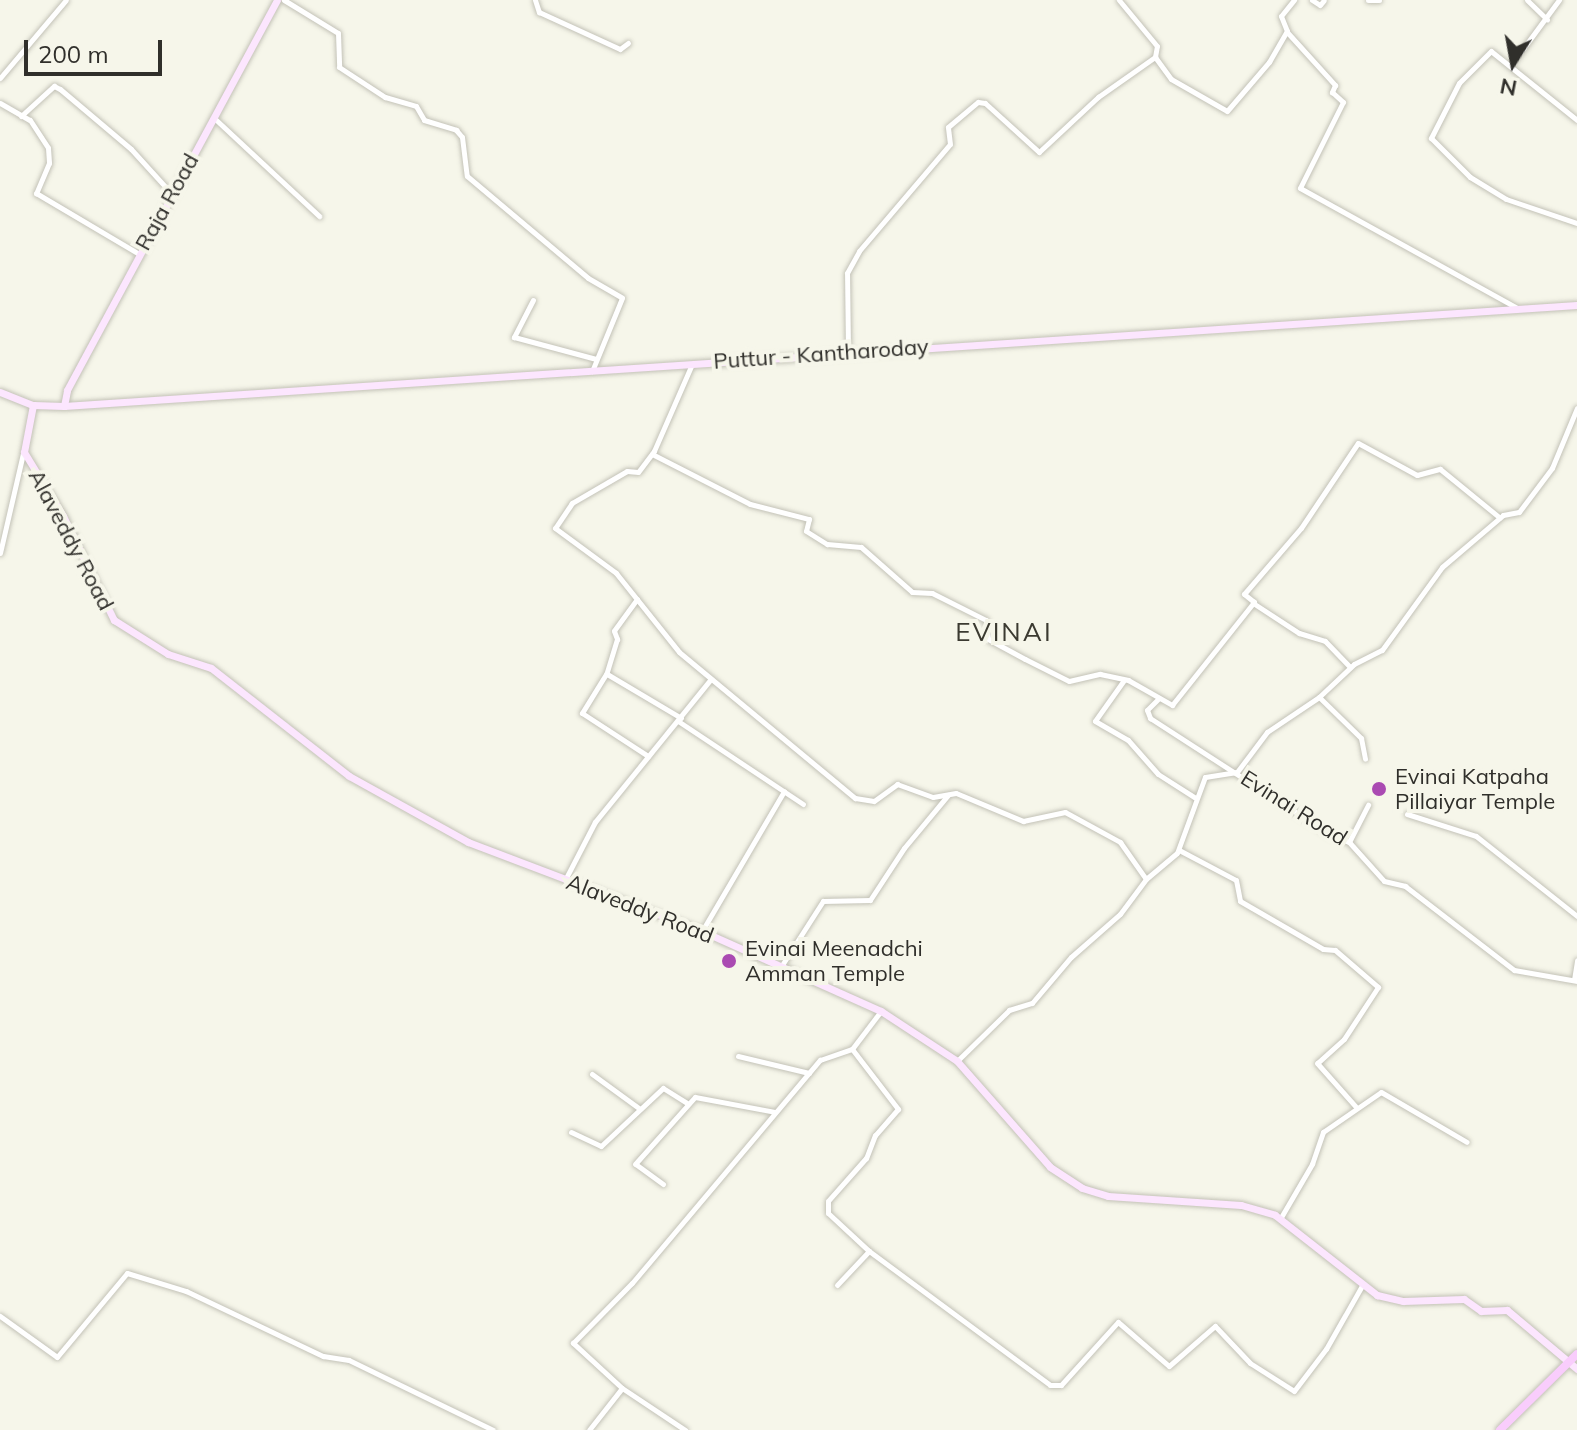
<!DOCTYPE html>
<html>
<head>
<meta charset="utf-8">
<style>
	body { margin:0 }
	#map { position:relative; width:1577px; height:1430px; overflow:hidden; background:#f6f6ea; font-family:Mulish,sans-serif }
	div>[style] { position:absolute }
	[style*='--x'] { left:calc(var(--x)*1px); top:calc(var(--y)*1px); width:calc(var(--w)*1px); rotate:calc(var(--a)*1deg) }
	.roads { filter:drop-shadow(0 0 2px #c3c2b7) drop-shadow(0 0 2px #c3c2b7) }
	.street>* { height:5px; margin:-2.5px; padding:0 2.5px; transform-origin:2.5px; border-radius:2.5px; background:#fff }
	.secondary>* { height:7px; margin:-3.5px; padding:0 3.5px; transform-origin:3.5px; border-radius:3.5px; background:#fce6fe }
	.primary>* { height:8px; margin:-4px; padding:0 4px; transform-origin:4px; border-radius:4px; background:#f9cdfc }
	.dots>* { width:22px; height:22px; translate:-50% -50%; box-sizing:border-box; border:4px solid #f6f6ea; border-radius:50% }
	span { translate:-50% -50%; white-space:nowrap; text-align:center; line-height:1.15; -webkit-text-stroke:8px #f6f6ea; paint-order:stroke }
	.street-label { font-size:22px; color:#302f2b }
	.poi-label { font-size:22px; color:#302f2b }
	.left { translate:0 -50%; text-align:left }
	.quarter-label { font-size:26px; color:#3b3a31; letter-spacing:2px }
	.north { position:absolute; left:1473px; top:24px; width:80px; height:80px; -webkit-text-stroke:6px #f6f6ea; paint-order:stroke; rotate:191deg; font-size:22px; font-weight:700; line-height:32px; text-align:center; color:#302f2b }
	.north::after { content:''; display:block; margin:auto; width:28px; height:36px; background:#302f2b; clip-path:polygon(50% 0,100% 100%,50% 72%,0 100%) }
	.scale { position:absolute; left:24px; top:40px; width:138px; height:36px; box-sizing:border-box; border:4px solid #302f2b; border-top:0; padding-left:10px; font-size:24px; line-height:28px; white-space:nowrap; color:#302f2b; -webkit-text-stroke:6px #f6f6ea; paint-order:stroke }
</style>
</head>
<body>
<div id="map">
	<div class="roads">
		<div class="street">
			<div style="--x:284;--y:0;--w:63;--a:31.4"></div>
			<div style="--x:338;--y:33;--w:34;--a:88"></div>
			<div style="--x:339;--y:67;--w:55;--a:33.1"></div>
			<div style="--x:385;--y:97;--w:32;--a:16"></div>
			<div style="--x:416;--y:106;--w:16;--a:60"></div>
			<div style="--x:424;--y:120;--w:34;--a:17"></div>
			<div style="--x:456;--y:130;--w:9;--a:49"></div>
			<div style="--x:462;--y:137;--w:39;--a:83"></div>
			<div style="--x:467;--y:176;--w:158;--a:40.1"></div>
			<div style="--x:588;--y:278;--w:39;--a:30"></div>
			<div style="--x:622;--y:298;--w:79;--a:112.3"></div>
			<div style="--x:535;--y:0;--w:13;--a:72"></div>
			<div style="--x:539;--y:12;--w:89;--a:24.6"></div>
			<div style="--x:620;--y:49;--w:10;--a:-37"></div>
			<div style="--x:1312;--y:0;--w:9;--a:32"></div>
			<div style="--x:1320;--y:5;--w:6;--a:-51"></div>
			<div style="--x:1368;--y:0;--w:11;--a:0"></div>
			<div style="--x:1527;--y:0;--w:28;--a:44"></div>
			<div style="--x:1287;--y:32;--w:72;--a:47.8"></div>
			<div style="--x:1335;--y:85;--w:8;--a:113"></div>
			<div style="--x:1332;--y:92;--w:15;--a:42"></div>
			<div style="--x:1343;--y:102;--w:96;--a:116.6"></div>
			<div style="--x:1300;--y:188;--w:250;--a:28.9"></div>
			<div style="--x:1155;--y:57;--w:27;--a:54"></div>
			<div style="--x:1171;--y:79;--w:64;--a:29.7"></div>
			<div style="--x:1227;--y:111;--w:65;--a:-49.4"></div>
			<div style="--x:1269;--y:62;--w:36;--a:-60"></div>
			<div style="--x:1287;--y:31;--w:16;--a:-112"></div>
			<div style="--x:1281;--y:16;--w:21;--a:-51"></div>
			<div style="--x:1511;--y:65;--w:81;--a:-53.6"></div>
			<div style="--x:0;--y:78;--w:102;--a:-49.8"></div>
			<div style="--x:0;--y:103;--w:34;--a:30"></div>
			<div style="--x:30;--y:120;--w:33;--a:57"></div>
			<div style="--x:48;--y:148;--w:15;--a:86"></div>
			<div style="--x:49;--y:163;--w:33;--a:113"></div>
			<div style="--x:36;--y:193;--w:120;--a:30.6"></div>
			<div style="--x:21;--y:116;--w:45;--a:-42.3"></div>
			<div style="--x:54;--y:86;--w:7;--a:27"></div>
			<div style="--x:60;--y:89;--w:93;--a:40.2"></div>
			<div style="--x:131;--y:149;--w:61;--a:47.7"></div>
			<div style="--x:214;--y:118;--w:144;--a:43"></div>
			<div style="--x:1577;--y:120;--w:110;--a:-141.3"></div>
			<div style="--x:1491;--y:51;--w:45;--a:135"></div>
			<div style="--x:1459;--y:83;--w:62;--a:117"></div>
			<div style="--x:1431;--y:138;--w:55;--a:45"></div>
			<div style="--x:1470;--y:177;--w:42;--a:31.4"></div>
			<div style="--x:1506;--y:199;--w:75;--a:18.7"></div>
			<div style="--x:533;--y:300;--w:42;--a:117.2"></div>
			<div style="--x:514;--y:337;--w:85;--a:15"></div>
			<div style="--x:848;--y:351;--w:78;--a:-90.7"></div>
			<div style="--x:847;--y:273;--w:25;--a:-61"></div>
			<div style="--x:859;--y:251;--w:140;--a:-49.6"></div>
			<div style="--x:950;--y:144;--w:17;--a:-97"></div>
			<div style="--x:948;--y:127;--w:39;--a:-40"></div>
			<div style="--x:978;--y:102;--w:7;--a:8"></div>
			<div style="--x:985;--y:103;--w:73;--a:42.2"></div>
			<div style="--x:1039;--y:152;--w:81;--a:-43"></div>
			<div style="--x:1098;--y:97;--w:70;--a:-35.1"></div>
			<div style="--x:1155;--y:57;--w:11;--a:-80"></div>
			<div style="--x:1157;--y:46;--w:60;--a:-129.6"></div>
			<div style="--x:692;--y:364;--w:95;--a:113.6"></div>
			<div style="--x:654;--y:451;--w:26;--a:127"></div>
			<div style="--x:638;--y:472;--w:11;--a:-175"></div>
			<div style="--x:627;--y:471;--w:64;--a:149.8"></div>
			<div style="--x:572;--y:503;--w:30;--a:124"></div>
			<div style="--x:555;--y:528;--w:76;--a:36.4"></div>
			<div style="--x:616;--y:573;--w:101;--a:51.4"></div>
			<div style="--x:679;--y:652;--w:229;--a:39.7"></div>
			<div style="--x:855;--y:798;--w:19;--a:9"></div>
			<div style="--x:874;--y:801;--w:29;--a:-36"></div>
			<div style="--x:897;--y:784;--w:38;--a:20"></div>
			<div style="--x:933;--y:797;--w:23;--a:-10"></div>
			<div style="--x:956;--y:793;--w:73;--a:22.7"></div>
			<div style="--x:1023;--y:821;--w:43;--a:-12.1"></div>
			<div style="--x:1065;--y:812;--w:63;--a:28.6"></div>
			<div style="--x:1120;--y:842;--w:45;--a:54.9"></div>
			<div style="--x:652;--y:454;--w:110;--a:27"></div>
			<div style="--x:750;--y:504;--w:61;--a:14.3"></div>
			<div style="--x:809;--y:519;--w:12;--a:104"></div>
			<div style="--x:806;--y:531;--w:25;--a:32"></div>
			<div style="--x:827;--y:544;--w:34;--a:5"></div>
			<div style="--x:861;--y:547;--w:68;--a:41.4"></div>
			<div style="--x:912;--y:592;--w:20;--a:3"></div>
			<div style="--x:932;--y:593;--w:60;--a:26.6"></div>
			<div style="--x:986;--y:620;--w:19;--a:84"></div>
			<div style="--x:988;--y:639;--w:42;--a:28.4"></div>
			<div style="--x:1025;--y:659;--w:49;--a:26.6"></div>
			<div style="--x:1069;--y:681;--w:32;--a:-13"></div>
			<div style="--x:1100;--y:674;--w:29;--a:12"></div>
			<div style="--x:1128;--y:680;--w:51;--a:29.6"></div>
			<div style="--x:1172;--y:705;--w:132;--a:-51.5"></div>
			<div style="--x:1254;--y:602;--w:13;--a:-141"></div>
			<div style="--x:1244;--y:594;--w:87;--a:-49.2"></div>
			<div style="--x:1301;--y:528;--w:102;--a:-56.2"></div>
			<div style="--x:1358;--y:443;--w:67;--a:28.5"></div>
			<div style="--x:1417;--y:475;--w:24;--a:-15"></div>
			<div style="--x:1440;--y:469;--w:77;--a:39.2"></div>
			<div style="--x:0;--y:553;--w:103;--a:-77"></div>
			<div style="--x:637;--y:599;--w:39;--a:126"></div>
			<div style="--x:614;--y:631;--w:9;--a:69"></div>
			<div style="--x:617;--y:639;--w:37;--a:107"></div>
			<div style="--x:606;--y:674;--w:46;--a:121.6"></div>
			<div style="--x:582;--y:713;--w:79;--a:33.1"></div>
			<div style="--x:1253;--y:603;--w:55;--a:33.1"></div>
			<div style="--x:1299;--y:633;--w:27;--a:17"></div>
			<div style="--x:1325;--y:641;--w:36;--a:46"></div>
			<div style="--x:607;--y:674;--w:86;--a:30.7"></div>
			<div style="--x:1124;--y:680;--w:50;--a:125.3"></div>
			<div style="--x:1095;--y:721;--w:38;--a:30"></div>
			<div style="--x:1128;--y:740;--w:45;--a:48.6"></div>
			<div style="--x:1158;--y:774;--w:43;--a:32.6"></div>
			<div style="--x:1319;--y:697;--w:59;--a:44.3"></div>
			<div style="--x:1361;--y:738;--w:21;--a:79"></div>
			<div style="--x:1159;--y:698;--w:17;--a:135"></div>
			<div style="--x:1147;--y:710;--w:9;--a:69"></div>
			<div style="--x:1150;--y:718;--w:213;--a:32.9"></div>
			<div style="--x:1329;--y:834;--w:22;--a:22"></div>
			<div style="--x:1349;--y:842;--w:52;--a:48.1"></div>
			<div style="--x:1384;--y:881;--w:22;--a:13"></div>
			<div style="--x:1405;--y:886;--w:138;--a:37.6"></div>
			<div style="--x:1514;--y:970;--w:64;--a:9.9"></div>
			<div style="--x:678;--y:721;--w:150;--a:33.6"></div>
			<div style="--x:1407;--y:814;--w:72;--a:17.7"></div>
			<div style="--x:1476;--y:836;--w:129;--a:38.4"></div>
			<div style="--x:1349;--y:842;--w:42;--a:-62.8"></div>
			<div style="--x:1179;--y:850;--w:64;--a:27.8"></div>
			<div style="--x:1236;--y:880;--w:21;--a:79"></div>
			<div style="--x:1240;--y:901;--w:96;--a:30"></div>
			<div style="--x:1323;--y:949;--w:12;--a:5"></div>
			<div style="--x:1335;--y:950;--w:57;--a:40.7"></div>
			<div style="--x:1378;--y:987;--w:62;--a:123.2"></div>
			<div style="--x:1344;--y:1039;--w:36;--a:138"></div>
			<div style="--x:1317;--y:1063;--w:60;--a:48.4"></div>
			<div style="--x:565;--y:880;--w:65;--a:-62.7"></div>
			<div style="--x:595;--y:822;--w:184;--a:-51"></div>
			<div style="--x:702;--y:931;--w:162;--a:-59.6"></div>
			<div style="--x:782;--y:965;--w:76;--a:-57.4"></div>
			<div style="--x:823;--y:901;--w:47;--a:-1.2"></div>
			<div style="--x:870;--y:900;--w:62;--a:-56.8"></div>
			<div style="--x:904;--y:848;--w:69;--a:-50.3"></div>
			<div style="--x:1574;--y:980;--w:20;--a:-81"></div>
			<div style="--x:852;--y:1049;--w:76;--a:52.5"></div>
			<div style="--x:898;--y:1109;--w:35;--a:131"></div>
			<div style="--x:875;--y:1135;--w:25;--a:111"></div>
			<div style="--x:866;--y:1158;--w:57;--a:131.5"></div>
			<div style="--x:828;--y:1201;--w:12;--a:90"></div>
			<div style="--x:828;--y:1213;--w:56;--a:42.8"></div>
			<div style="--x:869;--y:1251;--w:225;--a:36.5"></div>
			<div style="--x:1050;--y:1385;--w:11;--a:0"></div>
			<div style="--x:1061;--y:1385;--w:85;--a:-47.9"></div>
			<div style="--x:1118;--y:1322;--w:67;--a:40.8"></div>
			<div style="--x:1169;--y:1366;--w:61;--a:-41"></div>
			<div style="--x:1215;--y:1326;--w:51;--a:46.6"></div>
			<div style="--x:1250;--y:1363;--w:52;--a:32.5"></div>
			<div style="--x:1294;--y:1391;--w:53;--a:-52.7"></div>
			<div style="--x:1326;--y:1349;--w:75;--a:-60.4"></div>
			<div style="--x:738;--y:1056;--w:73;--a:13.5"></div>
			<div style="--x:957;--y:1061;--w:73;--a:-44.4"></div>
			<div style="--x:1009;--y:1010;--w:24;--a:-17"></div>
			<div style="--x:1032;--y:1003;--w:60;--a:-49.7"></div>
			<div style="--x:1071;--y:957;--w:65;--a:-41.3"></div>
			<div style="--x:1120;--y:914;--w:44;--a:-53.4"></div>
			<div style="--x:1146;--y:879;--w:40;--a:-40"></div>
			<div style="--x:1177;--y:853;--w:81;--a:-69.8"></div>
			<div style="--x:1205;--y:777;--w:32;--a:-9"></div>
			<div style="--x:1237;--y:772;--w:50;--a:-53.1"></div>
			<div style="--x:1267;--y:732;--w:63;--a:-33.9"></div>
			<div style="--x:1319;--y:697;--w:48;--a:-43.3"></div>
			<div style="--x:1354;--y:664;--w:31;--a:-27"></div>
			<div style="--x:1382;--y:650;--w:102;--a:-54.1"></div>
			<div style="--x:1442;--y:567;--w:80;--a:-40.4"></div>
			<div style="--x:1503;--y:515;--w:16;--a:-11"></div>
			<div style="--x:1519;--y:512;--w:55;--a:-53.1"></div>
			<div style="--x:1552;--y:468;--w:65;--a:-67.4"></div>
			<div style="--x:592;--y:1074;--w:59;--a:36.1"></div>
			<div style="--x:571;--y:1132;--w:33;--a:25"></div>
			<div style="--x:601;--y:1146;--w:85;--a:-43.1"></div>
			<div style="--x:663;--y:1088;--w:28;--a:32"></div>
			<div style="--x:663;--y:1184;--w:34;--a:-144"></div>
			<div style="--x:635;--y:1164;--w:90;--a:-48.2"></div>
			<div style="--x:695;--y:1097;--w:81;--a:10.6"></div>
			<div style="--x:1280;--y:1219;--w:64;--a:-59.8"></div>
			<div style="--x:1312;--y:1164;--w:34;--a:-71"></div>
			<div style="--x:1323;--y:1132;--w:70;--a:-34.6"></div>
			<div style="--x:1381;--y:1092;--w:99;--a:30.2"></div>
			<div style="--x:837;--y:1285;--w:47;--a:-46.7"></div>
			<div style="--x:0;--y:1316;--w:70;--a:35.7"></div>
			<div style="--x:57;--y:1357;--w:109;--a:-50.2"></div>
			<div style="--x:127;--y:1273;--w:62;--a:17"></div>
			<div style="--x:186;--y:1291;--w:152;--a:25.4"></div>
			<div style="--x:323;--y:1356;--w:26;--a:9"></div>
			<div style="--x:349;--y:1360;--w:160;--a:25.9"></div>
			<div style="--x:622;--y:1388;--w:76;--a:33.7"></div>
			<div style="--x:589;--y:1430;--w:53;--a:-51.8"></div>
			<div style="--x:622;--y:1388;--w:67;--a:-137.4"></div>
			<div style="--x:573;--y:1343;--w:84;--a:-45.5"></div>
			<div style="--x:632;--y:1283;--w:292;--a:-49.9"></div>
			<div style="--x:820;--y:1060;--w:34;--a:-19"></div>
			<div style="--x:852;--y:1049;--w:48;--a:-52.7"></div>
		</div>
		<div class="secondary">
			<div style="--x:0;--y:392;--w:35;--a:22"></div>
			<div style="--x:33;--y:405;--w:31;--a:2"></div>
			<div style="--x:64;--y:406;--w:1516;--a:-3.82"></div>
			<div style="--x:33;--y:405;--w:48;--a:100.8"></div>
			<div style="--x:24;--y:452;--w:75;--a:58.6"></div>
			<div style="--x:63;--y:516;--w:116;--a:63.9"></div>
			<div style="--x:114;--y:620;--w:64;--a:32.2"></div>
			<div style="--x:168;--y:654;--w:45;--a:18"></div>
			<div style="--x:211;--y:668;--w:175;--a:38"></div>
			<div style="--x:349;--y:776;--w:136;--a:29"></div>
			<div style="--x:468;--y:842;--w:250;--a:20.8"></div>
			<div style="--x:702;--y:931;--w:196;--a:24.1"></div>
			<div style="--x:881;--y:1011;--w:91;--a:33.3"></div>
			<div style="--x:957;--y:1061;--w:141;--a:48.7"></div>
			<div style="--x:1050;--y:1167;--w:38;--a:33"></div>
			<div style="--x:1082;--y:1188;--w:27;--a:17"></div>
			<div style="--x:1108;--y:1196;--w:133;--a:3.9"></div>
			<div style="--x:1241;--y:1205;--w:35;--a:16"></div>
			<div style="--x:1275;--y:1215;--w:130;--a:38.1"></div>
			<div style="--x:1377;--y:1295;--w:27;--a:13"></div>
			<div style="--x:1403;--y:1301;--w:61;--a:-1.9"></div>
			<div style="--x:1464;--y:1299;--w:21;--a:35"></div>
			<div style="--x:1481;--y:1311;--w:26;--a:-2"></div>
			<div style="--x:1507;--y:1310;--w:92;--a:40.1"></div>
			<div style="--x:64;--y:406;--w:16;--a:-79"></div>
			<div style="--x:67;--y:390;--w:443;--a:-61.7"></div>
		</div>
		<div class="primary">
			<div style="--x:1500;--y:1430;--w:108;--a:-44.6"></div>
		</div>
	</div>
	<div class="dots">
		<div style="left:1379px;top:789px;background:#aa4ab2"></div>
		<div style="left:729px;top:961px;background:#aa4ab2"></div>
	</div>
	<div class="street-label">
		<span style="left:167px;top:202px;rotate:-61deg">Raja Road</span>
		<span style="left:821px;top:354px;rotate:-4deg">Puttur - Kantharoday</span>
		<span style="left:71px;top:540px;rotate:62deg">Alaveddy Road</span>
		<span style="left:1294px;top:808px;rotate:32deg">Evinai Road</span>
		<span style="left:640px;top:909px;rotate:21deg">Alaveddy Road</span>
	</div>
	<div class="poi-label">
		<span class="left" style="left:1395px;top:789px">Evinai Katpaha<br>Pillaiyar Temple</span>
		<span class="left" style="left:745px;top:961px">Evinai Meenadchi<br>Amman Temple</span>
	</div>
	<div class="quarter-label">
		<span style="left:1004px;top:632px">EVINAI</span>
	</div>
	<div class="north">N</div>
	<div class="scale">200 m</div>
</div>
</body>
</html>
